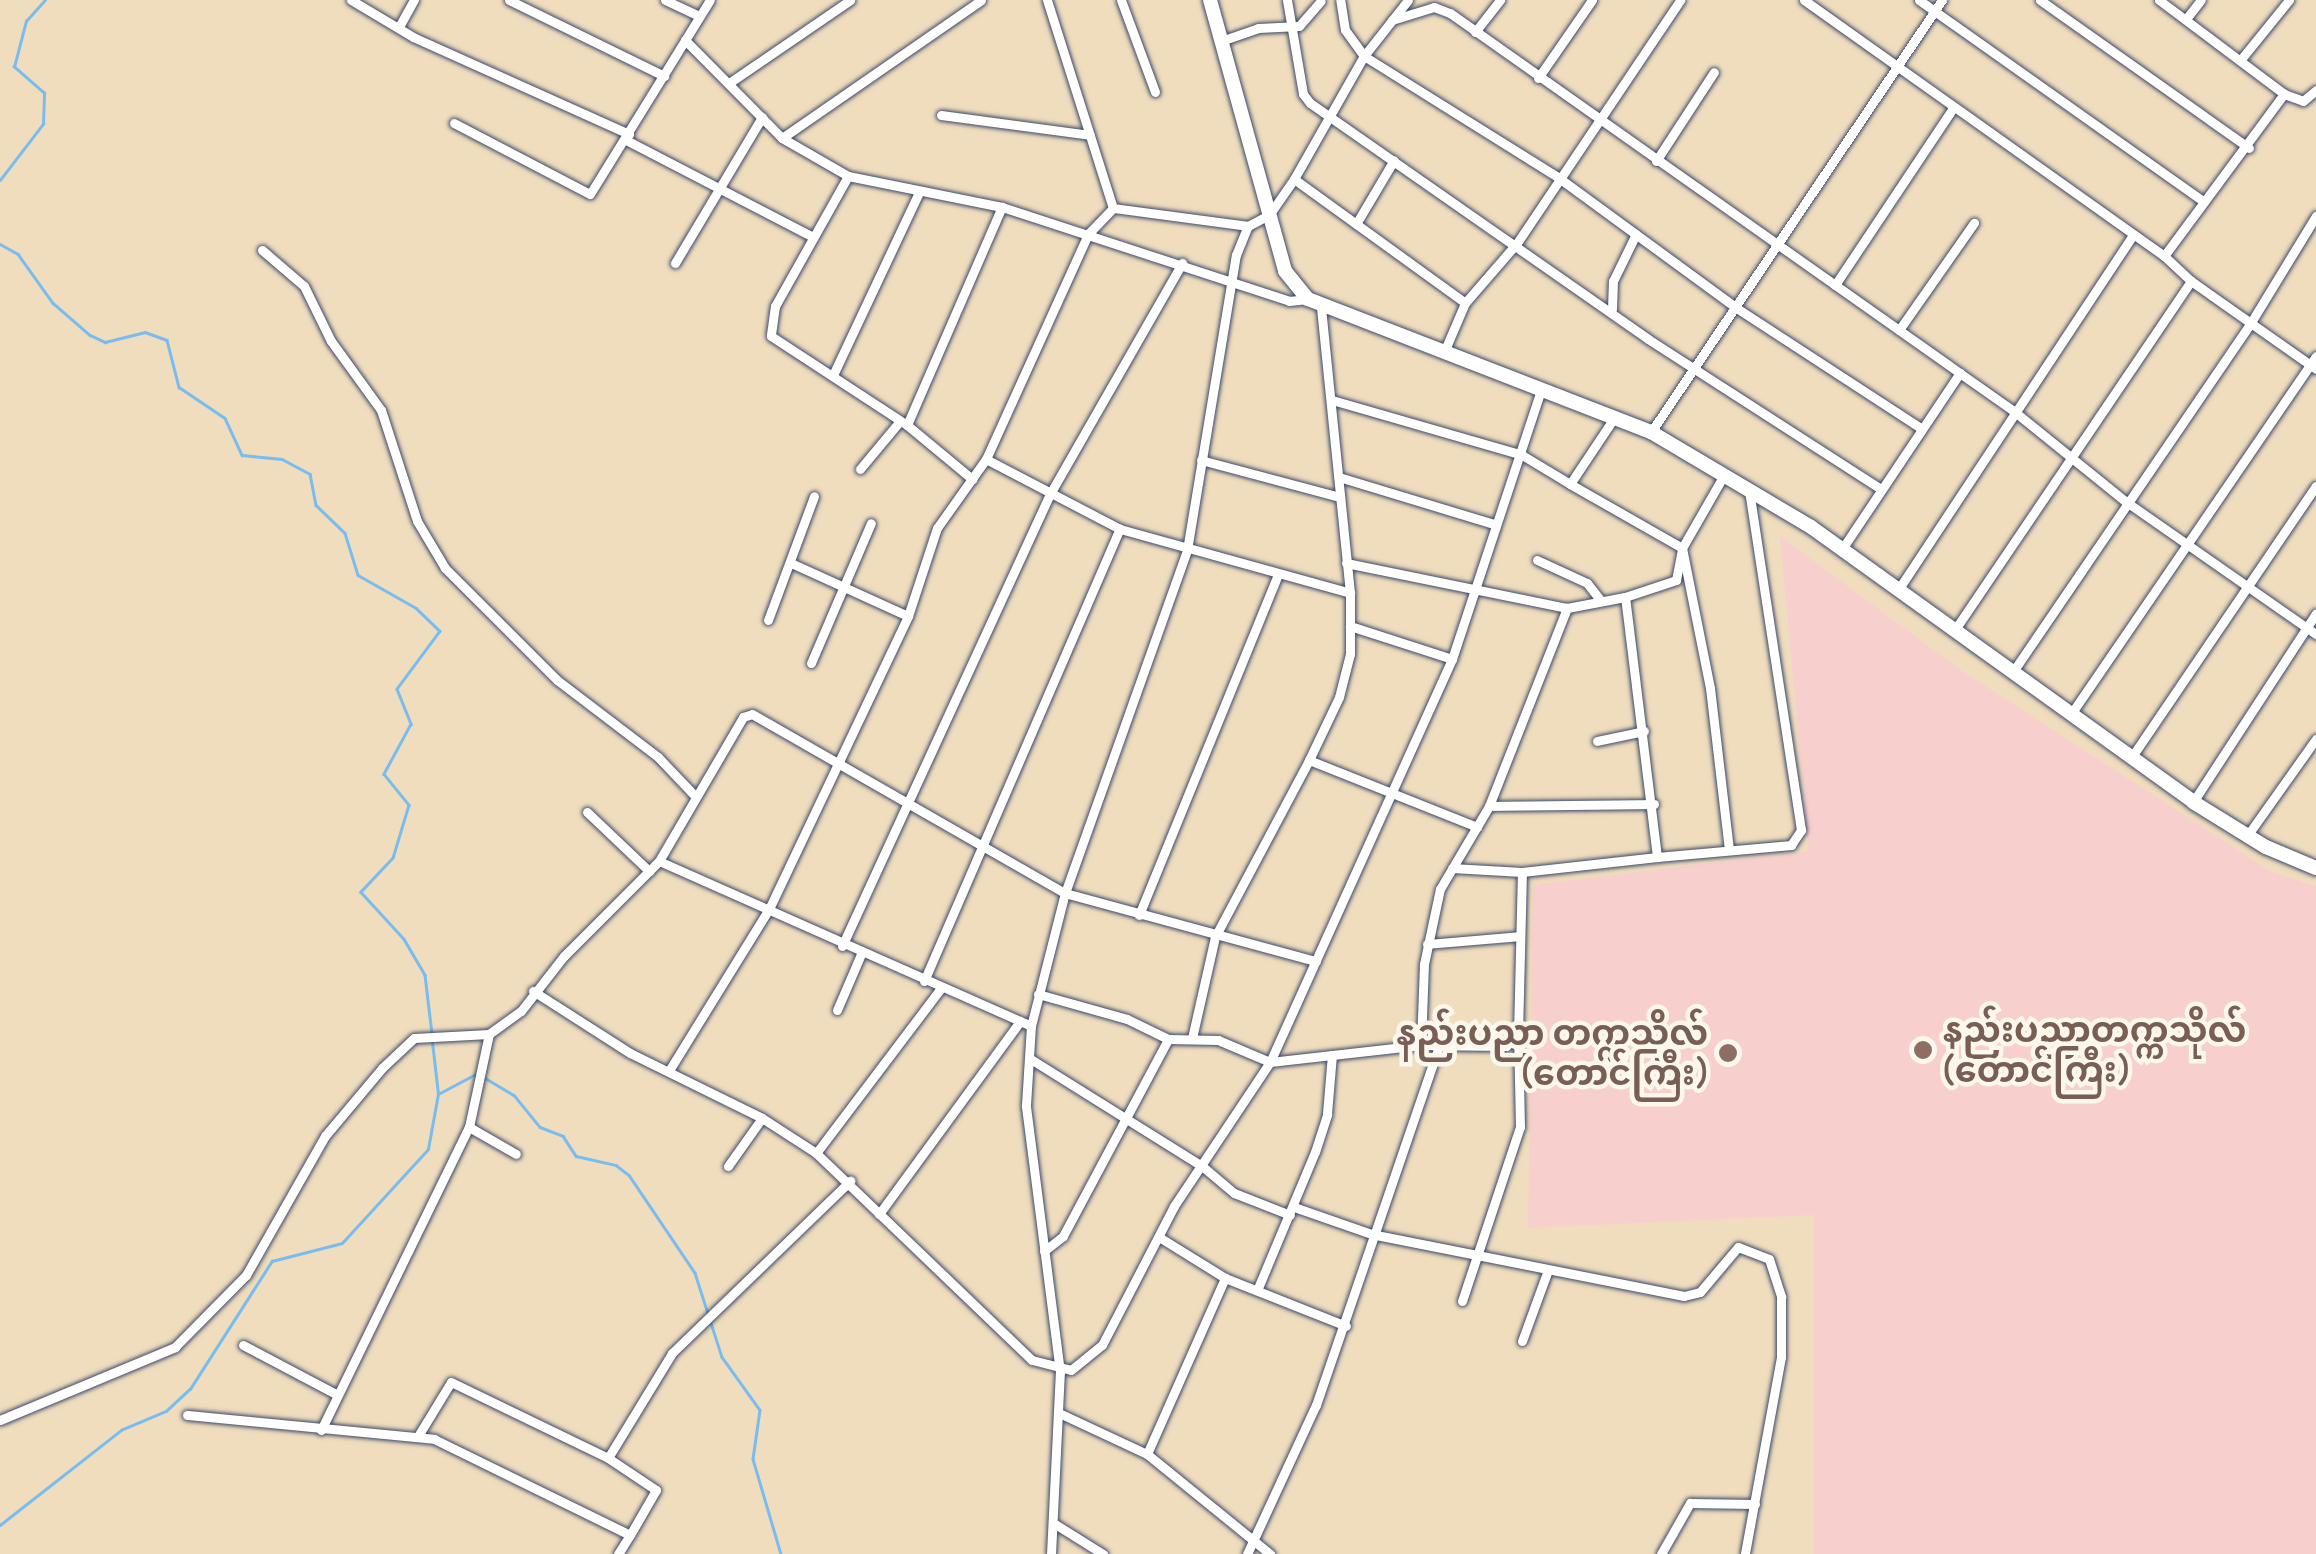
<!DOCTYPE html>
<html>
<head>
<meta charset="utf-8">
<style>
	body { margin:0 }
	#map { position:relative; width:2316px; height:1554px; overflow:hidden; background:#f0ddbd; font-family:"Patrick Hand","Noto Sans Myanmar",sans-serif }
	div>[style] { position:absolute }
	[style*='--x'] { left:calc(var(--x)*1px); top:calc(var(--y)*1px); width:calc(var(--w)*1px); rotate:calc(var(--a)*1deg) }
	.built>* { inset:0; background:#f7d0ce }
	.stream>* { height:2.5px; margin:-1.25px; padding:0 1.25px; transform-origin:1.25px; border-radius:1.25px; background:#79bcef }
	.roads { filter:drop-shadow(0 0 2px #3b496c) drop-shadow(0 0 2px #3b496c) }
	.street>* { height:9px; margin:-4.5px; padding:0 4.5px; transform-origin:4.5px; border-radius:4.5px; background:#fff }
	.secondary>* { height:14px; margin:-7px; padding:0 7px; transform-origin:7px; border-radius:7px; background:#fff }
	.dots>* { width:28px; height:28px; translate:-50% -50%; box-sizing:border-box; border:5px solid #fbf7ec; border-radius:50% }
	span { translate:-50% -50%; white-space:nowrap; text-align:center; line-height:1.15; -webkit-text-stroke:9px #fbf7ec; paint-order:stroke }
	.education-label { font-size:35px; color:#785e54; font-weight:700 }
	.left { translate:0 -50%; text-align:left }
	.right { translate:-100% -50%; text-align:right }
</style>
</head>
<body>
<div id="map">
	<div class="built">
		<div style="clip-path:polygon(1780px 536px,1962px 671px,2272px 872px,2316px 886px,2316px 1554px,1814px 1554px,1814px 1215px,1528px 1228px,1533px 885px,1809px 851px)"></div>
	</div>
	<div class="stream">
		<div style="--x:0;--y:180;--w:71;--a:-52.5"></div>
		<div style="--x:43;--y:124;--w:31;--a:-88"></div>
		<div style="--x:44;--y:93;--w:40;--a:-139"></div>
		<div style="--x:14;--y:67;--w:48;--a:-75.4"></div>
		<div style="--x:26;--y:21;--w:28;--a:-48"></div>
		<div style="--x:0;--y:244;--w:21;--a:29"></div>
		<div style="--x:18;--y:254;--w:60;--a:54.5"></div>
		<div style="--x:53;--y:303;--w:49;--a:40.9"></div>
		<div style="--x:90;--y:335;--w:17;--a:25"></div>
		<div style="--x:105;--y:342;--w:41;--a:-14"></div>
		<div style="--x:145;--y:332;--w:23;--a:20"></div>
		<div style="--x:167;--y:340;--w:49;--a:75.7"></div>
		<div style="--x:179;--y:387;--w:55;--a:34"></div>
		<div style="--x:225;--y:418;--w:41;--a:65.3"></div>
		<div style="--x:242;--y:455;--w:40;--a:5.7"></div>
		<div style="--x:282;--y:459;--w:32;--a:28"></div>
		<div style="--x:310;--y:474;--w:32;--a:79"></div>
		<div style="--x:316;--y:505;--w:40;--a:44"></div>
		<div style="--x:345;--y:533;--w:44;--a:72.8"></div>
		<div style="--x:358;--y:575;--w:67;--a:29.6"></div>
		<div style="--x:416;--y:608;--w:33;--a:44"></div>
		<div style="--x:440;--y:631;--w:72;--a:126.6"></div>
		<div style="--x:397;--y:689;--w:38;--a:68"></div>
		<div style="--x:411;--y:724;--w:57;--a:118.4"></div>
		<div style="--x:384;--y:774;--w:40;--a:51"></div>
		<div style="--x:409;--y:805;--w:55;--a:106.8"></div>
		<div style="--x:393;--y:858;--w:47;--a:133.3"></div>
		<div style="--x:361;--y:892;--w:64;--a:47.5"></div>
		<div style="--x:404;--y:939;--w:42;--a:59.7"></div>
		<div style="--x:425;--y:975;--w:59;--a:83.2"></div>
		<div style="--x:482;--y:1076;--w:37;--a:31"></div>
		<div style="--x:514;--y:1095;--w:41;--a:50.9"></div>
		<div style="--x:540;--y:1127;--w:25;--a:21"></div>
		<div style="--x:563;--y:1136;--w:24;--a:57"></div>
		<div style="--x:576;--y:1156;--w:41;--a:12.7"></div>
		<div style="--x:616;--y:1165;--w:16;--a:38"></div>
		<div style="--x:629;--y:1175;--w:118;--a:56"></div>
		<div style="--x:695;--y:1273;--w:88;--a:72.2"></div>
		<div style="--x:722;--y:1357;--w:65;--a:54.4"></div>
		<div style="--x:760;--y:1410;--w:49;--a:98.1"></div>
		<div style="--x:753;--y:1459;--w:99;--a:73.6"></div>
		<div style="--x:440;--y:1093;--w:40;--a:-28"></div>
		<div style="--x:0;--y:1525;--w:154;--a:-38.1"></div>
		<div style="--x:121;--y:1430;--w:49;--a:-22.9"></div>
		<div style="--x:166;--y:1411;--w:33;--a:-43"></div>
		<div style="--x:190;--y:1389;--w:152;--a:-57.4"></div>
		<div style="--x:272;--y:1261;--w:72;--a:-14.4"></div>
		<div style="--x:342;--y:1243;--w:127;--a:-47.5"></div>
		<div style="--x:428;--y:1149;--w:56;--a:-79.7"></div>
		<div style="--x:438;--y:1094;--w:52;--a:-96.6"></div>
	</div>
	<div class="roads">
		<div class="street">
			<div style="--x:351;--y:0;--w:72;--a:30.8"></div>
			<div style="--x:413;--y:37;--w:237;--a:24.2"></div>
			<div style="--x:509;--y:0;--w:173;--a:26.1"></div>
			<div style="--x:665;--y:0;--w:38;--a:25"></div>
			<div style="--x:1047;--y:0;--w:218;--a:72.4"></div>
			<div style="--x:1113;--y:208;--w:136;--a:7.6"></div>
			<div style="--x:1121;--y:0;--w:98;--a:69.7"></div>
			<div style="--x:1287;--y:0;--w:95;--a:80.3"></div>
			<div style="--x:1303;--y:94;--w:11;--a:52"></div>
			<div style="--x:1310;--y:103;--w:412;--a:34.9"></div>
			<div style="--x:1648;--y:339;--w:277;--a:32.8"></div>
			<div style="--x:1408;--y:0;--w:71;--a:128.2"></div>
			<div style="--x:1364;--y:56;--w:230;--a:32"></div>
			<div style="--x:1559;--y:178;--w:218;--a:36.2"></div>
			<div style="--x:1735;--y:307;--w:223;--a:33.1"></div>
			<div style="--x:1804;--y:0;--w:442;--a:35.4"></div>
			<div style="--x:1919;--y:0;--w:349;--a:35.3"></div>
			<div style="--x:2040;--y:0;--w:256;--a:35.3"></div>
			<div style="--x:2159;--y:0;--w:156;--a:36.9"></div>
			<div style="--x:2186;--y:19;--w:24;--a:-52"></div>
			<div style="--x:1392;--y:20;--w:44;--a:-17.2"></div>
			<div style="--x:1434;--y:7;--w:17;--a:21"></div>
			<div style="--x:1450;--y:13;--w:692;--a:35.23"></div>
			<div style="--x:2015;--y:412;--w:141;--a:39"></div>
			<div style="--x:2125;--y:501;--w:233;--a:34.9"></div>
			<div style="--x:400;--y:25;--w:29;--a:-61"></div>
			<div style="--x:1475;--y:32;--w:41;--a:-52"></div>
			<div style="--x:685;--y:40;--w:138;--a:45.3"></div>
			<div style="--x:782;--y:138;--w:76;--a:29.9"></div>
			<div style="--x:848;--y:176;--w:157;--a:11.4"></div>
			<div style="--x:1002;--y:207;--w:302;--a:18.1"></div>
			<div style="--x:1289;--y:301;--w:19;--a:-6"></div>
			<div style="--x:1221;--y:41;--w:39;--a:-19"></div>
			<div style="--x:1258;--y:28;--w:41;--a:-2.8"></div>
			<div style="--x:1299;--y:26;--w:33;--a:-49"></div>
			<div style="--x:2242;--y:58;--w:75;--a:-51"></div>
			<div style="--x:1538;--y:78;--w:95;--a:-55.3"></div>
			<div style="--x:729;--y:83;--w:147;--a:-34.4"></div>
			<div style="--x:941;--y:115;--w:150;--a:7.6"></div>
			<div style="--x:454;--y:123;--w:153;--a:27.6"></div>
			<div style="--x:590;--y:194;--w:228;--a:-58.3"></div>
			<div style="--x:782;--y:138;--w:242;--a:-34.7"></div>
			<div style="--x:626;--y:140;--w:208;--a:27.4"></div>
			<div style="--x:1656;--y:161;--w:106;--a:-56.9"></div>
			<div style="--x:848;--y:176;--w:149;--a:119.3"></div>
			<div style="--x:775;--y:306;--w:30;--a:98"></div>
			<div style="--x:771;--y:336;--w:163;--a:33.2"></div>
			<div style="--x:907;--y:425;--w:85;--a:39.7"></div>
			<div style="--x:1294;--y:179;--w:211;--a:35.9"></div>
			<div style="--x:1356;--y:224;--w:74;--a:-59.3"></div>
			<div style="--x:262;--y:250;--w:55;--a:40.6"></div>
			<div style="--x:304;--y:286;--w:61;--a:63.9"></div>
			<div style="--x:331;--y:341;--w:85;--a:54.1"></div>
			<div style="--x:381;--y:410;--w:117;--a:72"></div>
			<div style="--x:417;--y:521;--w:55;--a:59.2"></div>
			<div style="--x:445;--y:568;--w:158;--a:45"></div>
			<div style="--x:557;--y:680;--w:127;--a:37.3"></div>
			<div style="--x:658;--y:757;--w:54;--a:46.5"></div>
			<div style="--x:675;--y:263;--w:170;--a:-59.2"></div>
			<div style="--x:2191;--y:281;--w:153;--a:35.1"></div>
			<div style="--x:1835;--y:285;--w:213;--a:-56.3"></div>
			<div style="--x:1612;--y:309;--w:28;--a:-88"></div>
			<div style="--x:1613;--y:281;--w:52;--a:-63.9"></div>
			<div style="--x:1899;--y:330;--w:131;--a:-55"></div>
			<div style="--x:1444;--y:352;--w:53;--a:-66.8"></div>
			<div style="--x:1465;--y:303;--w:79;--a:-49.1"></div>
			<div style="--x:1517;--y:243;--w:293;--a:-56.1"></div>
			<div style="--x:833;--y:375;--w:202;--a:-64.8"></div>
			<div style="--x:1332;--y:400;--w:198;--a:16.1"></div>
			<div style="--x:1522;--y:455;--w:56;--a:31.1"></div>
			<div style="--x:1614;--y:418;--w:79;--a:123.7"></div>
			<div style="--x:1570;--y:484;--w:129;--a:29.7"></div>
			<div style="--x:1682;--y:548;--w:143;--a:78.7"></div>
			<div style="--x:1710;--y:688;--w:163;--a:83.3"></div>
			<div style="--x:907;--y:425;--w:238;--a:-66.5"></div>
			<div style="--x:1651;--y:432;--w:521;--a:-56.04"></div>
			<div style="--x:986;--y:459;--w:151;--a:27.6"></div>
			<div style="--x:1120;--y:529;--w:239;--a:15.5"></div>
			<div style="--x:1201;--y:460;--w:144;--a:14.9"></div>
			<div style="--x:860;--y:469;--w:62;--a:-50.2"></div>
			<div style="--x:1339;--y:477;--w:162;--a:16.9"></div>
			<div style="--x:1842;--y:549;--w:212;--a:-56.2"></div>
			<div style="--x:1537;--y:560;--w:55;--a:24.7"></div>
			<div style="--x:1587;--y:583;--w:23;--a:52"></div>
			<div style="--x:791;--y:563;--w:128;--a:24.4"></div>
			<div style="--x:1346;--y:563;--w:226;--a:11.5"></div>
			<div style="--x:1567;--y:608;--w:59;--a:-10.7"></div>
			<div style="--x:1625;--y:597;--w:54;--a:-18.4"></div>
			<div style="--x:1676;--y:580;--w:33;--a:-79"></div>
			<div style="--x:1682;--y:548;--w:84;--a:-60.1"></div>
			<div style="--x:1898;--y:590;--w:426;--a:-56.5"></div>
			<div style="--x:768;--y:620;--w:132;--a:-69.6"></div>
			<div style="--x:1350;--y:626;--w:107;--a:17.9"></div>
			<div style="--x:1954;--y:631;--w:423;--a:-55.9"></div>
			<div style="--x:2191;--y:281;--w:37;--a:-137"></div>
			<div style="--x:2164;--y:256;--w:202;--a:-53.5"></div>
			<div style="--x:2284;--y:94;--w:20;--a:20"></div>
			<div style="--x:2303;--y:101;--w:17;--a:-40"></div>
			<div style="--x:811;--y:663;--w:152;--a:-66.8"></div>
			<div style="--x:2012;--y:673;--w:422;--a:-55.7"></div>
			<div style="--x:2250;--y:324;--w:127;--a:-58.6"></div>
			<div style="--x:2071;--y:714;--w:434;--a:-55.6"></div>
			<div style="--x:1597;--y:741;--w:48;--a:-12"></div>
			<div style="--x:2131;--y:758;--w:329;--a:-55.8"></div>
			<div style="--x:1309;--y:760;--w:181;--a:21.7"></div>
			<div style="--x:2193;--y:802;--w:225;--a:-56.9"></div>
			<div style="--x:1489;--y:806;--w:165;--a:-0.7"></div>
			<div style="--x:587;--y:812;--w:86;--a:43.6"></div>
			<div style="--x:2247;--y:836;--w:119;--a:-54.6"></div>
			<div style="--x:1657;--y:857;--w:135;--a:-5.1"></div>
			<div style="--x:1791;--y:845;--w:18;--a:-56"></div>
			<div style="--x:1801;--y:830;--w:345;--a:-98.7"></div>
			<div style="--x:659;--y:861;--w:167;--a:-59.7"></div>
			<div style="--x:743;--y:717;--w:9;--a:-18"></div>
			<div style="--x:752;--y:714;--w:361;--a:29.8"></div>
			<div style="--x:1065;--y:893;--w:260;--a:15.2"></div>
			<div style="--x:1452;--y:868;--w:70;--a:3.3"></div>
			<div style="--x:1522;--y:872;--w:136;--a:-6.3"></div>
			<div style="--x:1657;--y:857;--w:262;--a:-97"></div>
			<div style="--x:1139;--y:915;--w:367;--a:-67.8"></div>
			<div style="--x:1427;--y:944;--w:93;--a:-4.9"></div>
			<div style="--x:842;--y:946;--w:500;--a:-65.3"></div>
			<div style="--x:1051;--y:492;--w:264;--a:-60.2"></div>
			<div style="--x:924;--y:981;--w:493;--a:-66.6"></div>
			<div style="--x:941;--y:988;--w:207;--a:127.1"></div>
			<div style="--x:816;--y:1153;--w:299;--a:43.8"></div>
			<div style="--x:1032;--y:1360;--w:40;--a:14.4"></div>
			<div style="--x:1071;--y:1370;--w:40;--a:-39"></div>
			<div style="--x:1102;--y:1345;--w:157;--a:-62.6"></div>
			<div style="--x:1174;--y:1206;--w:173;--a:-56.3"></div>
			<div style="--x:1270;--y:1062;--w:442;--a:-65.7"></div>
			<div style="--x:1452;--y:659;--w:283;--a:-71.7"></div>
			<div style="--x:533;--y:991;--w:115;--a:32.6"></div>
			<div style="--x:630;--y:1053;--w:147;--a:26.2"></div>
			<div style="--x:762;--y:1118;--w:59;--a:125.3"></div>
			<div style="--x:1038;--y:994;--w:92;--a:15.7"></div>
			<div style="--x:1127;--y:1019;--w:46;--a:26"></div>
			<div style="--x:1168;--y:1039;--w:50;--a:1.1"></div>
			<div style="--x:1218;--y:1040;--w:56;--a:22.9"></div>
			<div style="--x:1270;--y:1062;--w:152;--a:-6.4"></div>
			<div style="--x:1421;--y:1045;--w:85;--a:0.7"></div>
			<div style="--x:1506;--y:1046;--w:17;--a:-45"></div>
			<div style="--x:1518;--y:1034;--w:162;--a:-88.6"></div>
			<div style="--x:837;--y:1010;--w:61;--a:-66.8"></div>
			<div style="--x:1192;--y:1038;--w:104;--a:-77.2"></div>
			<div style="--x:1215;--y:937;--w:200;--a:-62"></div>
			<div style="--x:1309;--y:760;--w:70;--a:-64.5"></div>
			<div style="--x:1339;--y:697;--w:44;--a:-75.7"></div>
			<div style="--x:1350;--y:654;--w:61;--a:-90"></div>
			<div style="--x:1350;--y:593;--w:286;--a:-95.8"></div>
			<div style="--x:1421;--y:1045;--w:81;--a:-87.9"></div>
			<div style="--x:1424;--y:964;--w:77;--a:-78"></div>
			<div style="--x:1440;--y:889;--w:96;--a:-59.4"></div>
			<div style="--x:1489;--y:806;--w:213;--a:-68.5"></div>
			<div style="--x:1029;--y:1058;--w:204;--a:32"></div>
			<div style="--x:1202;--y:1166;--w:42;--a:40.2"></div>
			<div style="--x:1234;--y:1193;--w:60;--a:21.4"></div>
			<div style="--x:670;--y:1069;--w:188;--a:-58.3"></div>
			<div style="--x:769;--y:909;--w:324;--a:-64.6"></div>
			<div style="--x:908;--y:616;--w:93;--a:-71.8"></div>
			<div style="--x:937;--y:528;--w:85;--a:-54.6"></div>
			<div style="--x:986;--y:459;--w:247;--a:-65.6"></div>
			<div style="--x:1088;--y:234;--w:36;--a:-46"></div>
			<div style="--x:762;--y:1118;--w:64;--a:32.9"></div>
			<div style="--x:469;--y:1127;--w:54;--a:29.9"></div>
			<div style="--x:1294;--y:1207;--w:82;--a:19.3"></div>
			<div style="--x:1371;--y:1234;--w:319;--a:11.2"></div>
			<div style="--x:1684;--y:1296;--w:16;--a:-14"></div>
			<div style="--x:1700;--y:1292;--w:59;--a:-49.8"></div>
			<div style="--x:1738;--y:1247;--w:33;--a:21"></div>
			<div style="--x:1769;--y:1259;--w:40;--a:72"></div>
			<div style="--x:1781;--y:1297;--w:60;--a:90"></div>
			<div style="--x:1781;--y:1357;--w:200;--a:100.4"></div>
			<div style="--x:879;--y:1214;--w:239;--a:-53.8"></div>
			<div style="--x:1159;--y:1237;--w:78;--a:31.8"></div>
			<div style="--x:1225;--y:1278;--w:130;--a:21.6"></div>
			<div style="--x:1044;--y:1251;--w:24;--a:-38"></div>
			<div style="--x:1063;--y:1236;--w:223;--a:-61.9"></div>
			<div style="--x:1258;--y:1288;--w:147;--a:-67.3"></div>
			<div style="--x:1315;--y:1152;--w:40;--a:-72"></div>
			<div style="--x:1327;--y:1114;--w:59;--a:-85.2"></div>
			<div style="--x:1462;--y:1301;--w:183;--a:-71.6"></div>
			<div style="--x:1520;--y:1127;--w:93;--a:-91.2"></div>
			<div style="--x:1522;--y:1341;--w:76;--a:-69.9"></div>
			<div style="--x:243;--y:1345;--w:105;--a:27.8"></div>
			<div style="--x:1059;--y:1413;--w:97;--a:25"></div>
			<div style="--x:1147;--y:1454;--w:159;--a:39.1"></div>
			<div style="--x:187;--y:1415;--w:248;--a:5.5"></div>
			<div style="--x:434;--y:1439;--w:218;--a:26.1"></div>
			<div style="--x:630;--y:1535;--w:52;--a:-60"></div>
			<div style="--x:656;--y:1490;--w:58;--a:-146.3"></div>
			<div style="--x:0;--y:1420;--w:190;--a:-22.6"></div>
			<div style="--x:175;--y:1347;--w:101;--a:-45.4"></div>
			<div style="--x:246;--y:1275;--w:160;--a:-60.4"></div>
			<div style="--x:325;--y:1136;--w:89;--a:-50"></div>
			<div style="--x:382;--y:1068;--w:44;--a:-43.2"></div>
			<div style="--x:414;--y:1038;--w:75;--a:-3.1"></div>
			<div style="--x:489;--y:1034;--w:39;--a:-36"></div>
			<div style="--x:521;--y:1011;--w:70;--a:-52"></div>
			<div style="--x:564;--y:956;--w:134;--a:-45"></div>
			<div style="--x:659;--y:861;--w:407;--a:23.9"></div>
			<div style="--x:321;--y:1430;--w:337;--a:-64"></div>
			<div style="--x:469;--y:1127;--w:95;--a:-77.9"></div>
			<div style="--x:418;--y:1436;--w:63;--a:-58.6"></div>
			<div style="--x:451;--y:1382;--w:174;--a:25.8"></div>
			<div style="--x:608;--y:1458;--w:123;--a:-58.6"></div>
			<div style="--x:672;--y:1353;--w:248;--a:-44"></div>
			<div style="--x:1147;--y:1454;--w:193;--a:-66.1"></div>
			<div style="--x:1055;--y:1524;--w:57;--a:32"></div>
			<div style="--x:618;--y:1554;--w:22;--a:-58"></div>
			<div style="--x:1051;--y:1554;--w:182;--a:-87.2"></div>
			<div style="--x:1060;--y:1372;--w:269;--a:-97.3"></div>
			<div style="--x:1026;--y:1105;--w:79;--a:-86.4"></div>
			<div style="--x:1031;--y:1026;--w:137;--a:-75.7"></div>
			<div style="--x:1065;--y:893;--w:364;--a:-70.4"></div>
			<div style="--x:1187;--y:550;--w:299;--a:-80.6"></div>
			<div style="--x:1236;--y:255;--w:31;--a:-68"></div>
			<div style="--x:1248;--y:226;--w:24;--a:-28"></div>
			<div style="--x:1269;--y:215;--w:44;--a:-55.2"></div>
			<div style="--x:1294;--y:179;--w:142;--a:-60.4"></div>
			<div style="--x:1364;--y:56;--w:32;--a:-126"></div>
			<div style="--x:1345;--y:30;--w:30;--a:-99"></div>
			<div style="--x:1247;--y:1554;--w:164;--a:-65.2"></div>
			<div style="--x:1316;--y:1405;--w:379;--a:-71.1"></div>
			<div style="--x:1661;--y:1554;--w:59;--a:-60.4"></div>
			<div style="--x:1690;--y:1503;--w:65;--a:0.9"></div>
		</div>
		<div class="secondary">
			<div style="--x:1210;--y:0;--w:281;--a:74.5"></div>
			<div style="--x:1285;--y:271;--w:36;--a:51"></div>
			<div style="--x:1308;--y:299;--w:368;--a:21.2"></div>
			<div style="--x:1651;--y:432;--w:186;--a:30.7"></div>
			<div style="--x:1811;--y:527;--w:471;--a:35.7"></div>
			<div style="--x:2193;--y:802;--w:86;--a:31.7"></div>
			<div style="--x:2266;--y:847;--w:54;--a:22.8"></div>
		</div>
	</div>
	<div class="dots">
		<div style="left:1923px;top:1050px;background:#8d6e63"></div>
		<div style="left:1728px;top:1053px;background:#8d6e63"></div>
	</div>
	<div class="education-label">
		<span class="left" style="left:1943px;top:1050px">နည်းပညာတက္ကသိုလ်<br>(တောင်ကြီး)</span>
		<span class="right" style="left:1708px;top:1053px">နည်းပညာ တက္ကသိုလ်<br>(တောင်ကြီး)</span>
	</div>
</div>
</body>
</html>
